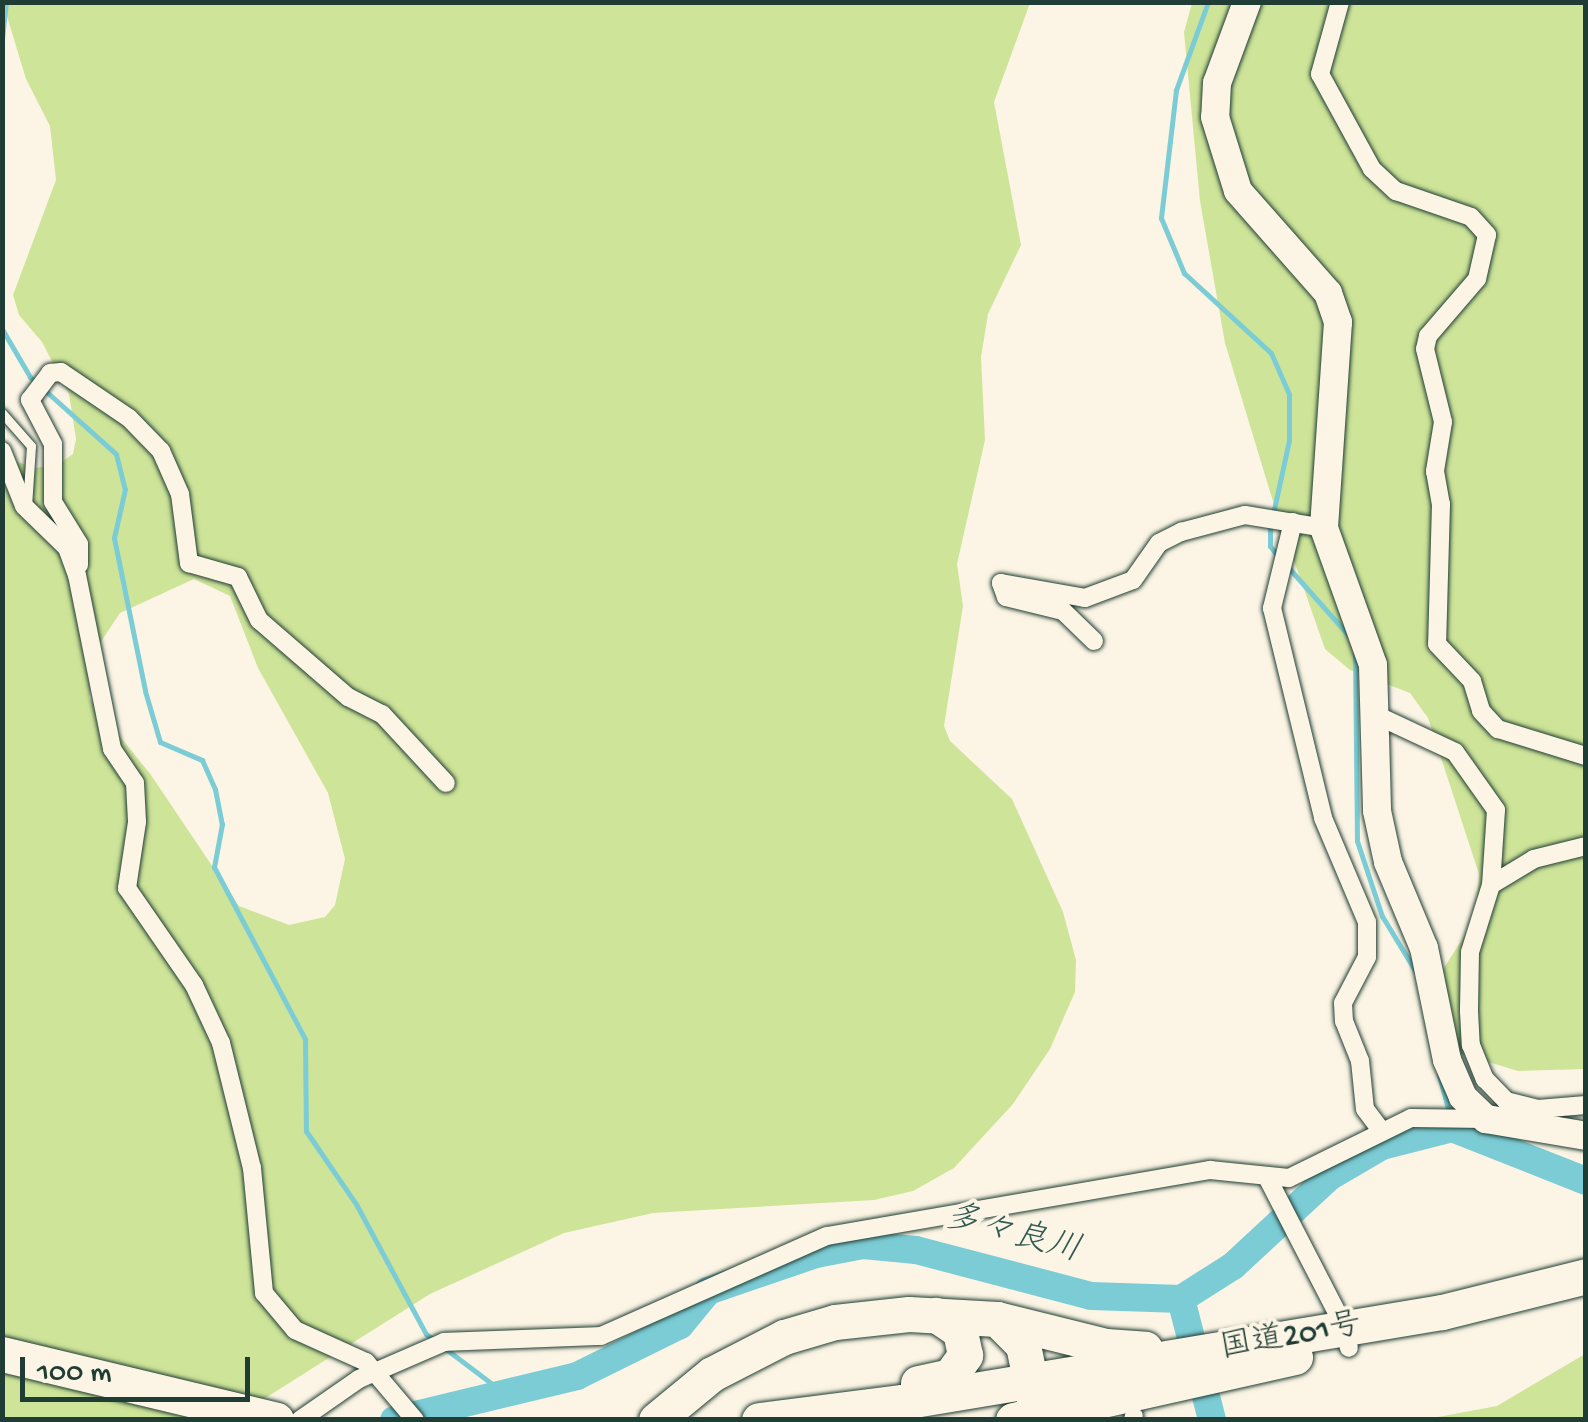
<!DOCTYPE html>
<html>
<head>
<meta charset="utf-8">
<style>
	body { margin:0 }
	#map { position:relative; width:1588px; height:1422px; overflow:hidden; background:#fcf5e5; font-family:"Gochi Hand","Klee One",sans-serif }
	div>[style] { position:absolute }
	[style*='--x'] { left:calc(var(--x)*1px); top:calc(var(--y)*1px); width:calc(var(--w)*1px); rotate:calc(var(--a)*1deg) }
	.green>* { inset:0; background:#cee499 }
	.stream>* { height:5px; margin:-2.5px; padding:0 2.5px; transform-origin:2.5px; border-radius:2.5px; background:#7cccd5 }
	.river>* { height:28px; margin:-14px; padding:0 14px; transform-origin:14px; border-radius:14px; background:#7cccd5 }
	.roads { filter:drop-shadow(0 0 2px #1f3d34) drop-shadow(0 0 2px #1f3d34) }
	.lane>* { height:9px; margin:-4.5px; padding:0 4.5px; transform-origin:4.5px; border-radius:4.5px; background:#fcf5e5 }
	.street>* { height:18px; margin:-9px; padding:0 9px; transform-origin:9px; border-radius:9px; background:#fcf5e5 }
	.secondary>* { height:28px; margin:-14px; padding:0 14px; transform-origin:14px; border-radius:14px; background:#fcf5e5 }
	.highway>* { height:35px; margin:-17.5px; padding:0 17.5px; transform-origin:17.5px; border-radius:17.5px; background:#fcf5e5 }
	span { translate:-50% -50%; white-space:nowrap; text-align:center; line-height:1.15; -webkit-text-stroke:8px #fcf5e5; paint-order:stroke }
	.street-label { font-size:32px; color:#1f3d34 }
	.water-label { font-size:35px; color:#325a54; font-style:italic }
	.frame { position:absolute; inset:0; border:5px solid #1f3d34; pointer-events:none }
	.scale { position:absolute; left:20px; top:1357px; width:230px; height:45px; box-sizing:border-box; border:5px solid #1f3d34; border-top:0; padding-left:12px; font-size:30px; line-height:35px; white-space:nowrap; color:#1f3d34; -webkit-text-stroke:8px #fcf5e5; paint-order:stroke }
</style>
</head>
<body>
<div id="map">
	<div class="green">
		<div style="clip-path:polygon(evenodd,3px 3px,1030px 3px,994px 102px,1021px 245px,988px 314px,981px 357px,985px 440px,957px 564px,963px 606px,944px 726px,950px 741px,1012px 799px,1063px 912px,1076px 960px,1075px 992px,1050px 1049px,1013px 1104px,954px 1168px,913px 1191px,874px 1200px,653px 1213px,564px 1233px,430px 1294px,240px 1414px,204px 1420px,3px 1419px,2px 457px,36px 468px,60px 463px,73px 454px,76px 439px,69px 394px,42px 342px,19px 315px,13px 295px,56px 180px,50px 126px,26px 79px,3px 3px,194px 579px,230px 596px,258px 668px,328px 793px,345px 859px,335px 905px,325px 917px,289px 925px,239px 906px,151px 775px,89px 698px,96px 649px,120px 613px,194px 579px)"></div>
		<div style="clip-path:polygon(1192px 3px,1585px 3px,1585px 1069px,1518px 1071px,1462px 1054px,1429px 1033px,1429px 991px,1476px 918px,1479px 874px,1428px 718px,1410px 693px,1350px 670px,1325px 649px,1271px 495px,1225px 343px,1200px 201px,1184px 32px)"></div>
		<div style="clip-path:polygon(1585px 1354px,1585px 1419px,1427px 1419px,1497px 1406px)"></div>
	</div>
	<div class="stream">
		<div style="--x:1208;--y:2;--w:94;--a:110"></div>
		<div style="--x:1176;--y:90;--w:129;--a:96.7"></div>
		<div style="--x:1161;--y:218;--w:60;--a:67.3"></div>
		<div style="--x:1184;--y:273;--w:118;--a:42.6"></div>
		<div style="--x:1271;--y:353;--w:45;--a:66.3"></div>
		<div style="--x:1289;--y:394;--w:46;--a:90"></div>
		<div style="--x:1289;--y:440;--w:76;--a:102.2"></div>
		<div style="--x:2;--y:39;--w:37;--a:-84"></div>
		<div style="--x:2;--y:329;--w:56;--a:59.7"></div>
		<div style="--x:30;--y:377;--w:115;--a:41.8"></div>
		<div style="--x:116;--y:454;--w:36;--a:76"></div>
		<div style="--x:125;--y:489;--w:50;--a:102.7"></div>
		<div style="--x:114;--y:538;--w:156;--a:78.5"></div>
		<div style="--x:145;--y:691;--w:53;--a:73.6"></div>
		<div style="--x:160;--y:742;--w:46;--a:23.2"></div>
		<div style="--x:202;--y:760;--w:32;--a:66"></div>
		<div style="--x:215;--y:789;--w:36;--a:79"></div>
		<div style="--x:222;--y:824;--w:44;--a:100.5"></div>
		<div style="--x:214;--y:867;--w:195;--a:62.1"></div>
		<div style="--x:305;--y:1039;--w:92;--a:89.4"></div>
		<div style="--x:306;--y:1131;--w:88;--a:55.6"></div>
		<div style="--x:356;--y:1204;--w:148;--a:61.7"></div>
		<div style="--x:426;--y:1334;--w:103;--a:37.1"></div>
		<div style="--x:1270;--y:524;--w:22;--a:90"></div>
		<div style="--x:1270;--y:546;--w:16;--a:52"></div>
		<div style="--x:1288;--y:567;--w:94;--a:48.5"></div>
		<div style="--x:1355;--y:652;--w:189;--a:89.4"></div>
		<div style="--x:1357;--y:841;--w:79;--a:71.6"></div>
		<div style="--x:1382;--y:916;--w:66;--a:58.7"></div>
		<div style="--x:1439;--y:1075;--w:38;--a:75"></div>
	</div>
	<div class="river">
		<div style="--x:1181;--y:1299;--w:125;--a:75.6"></div>
		<div style="--x:394;--y:1420;--w:188;--a:-13.5"></div>
		<div style="--x:577;--y:1376;--w:115;--a:-26.3"></div>
		<div style="--x:680;--y:1325;--w:44;--a:-50.5"></div>
		<div style="--x:708;--y:1291;--w:114;--a:-18.9"></div>
		<div style="--x:816;--y:1254;--w:48;--a:-10.8"></div>
		<div style="--x:863;--y:1245;--w:53;--a:5.4"></div>
		<div style="--x:916;--y:1250;--w:181;--a:14.7"></div>
		<div style="--x:1091;--y:1296;--w:90;--a:1.9"></div>
		<div style="--x:1181;--y:1299;--w:62;--a:-32.4"></div>
		<div style="--x:1233;--y:1266;--w:131;--a:-42.8"></div>
		<div style="--x:1329;--y:1177;--w:61;--a:-30.3"></div>
		<div style="--x:1382;--y:1146;--w:72;--a:-14.4"></div>
		<div style="--x:1452;--y:1128;--w:144;--a:21.6"></div>
	</div>
	<div class="roads">
		<div class="lane">
			<div style="--x:2;--y:413;--w:44;--a:48.7"></div>
			<div style="--x:31;--y:446;--w:61;--a:93.8"></div>
		</div>
		<div class="street">
			<div style="--x:1340;--y:2;--w:75;--a:105.5"></div>
			<div style="--x:1320;--y:74;--w:108;--a:61.3"></div>
			<div style="--x:1372;--y:169;--w:33;--a:43"></div>
			<div style="--x:1396;--y:191;--w:79;--a:19.1"></div>
			<div style="--x:1471;--y:217;--w:24;--a:48"></div>
			<div style="--x:1487;--y:235;--w:45;--a:102.8"></div>
			<div style="--x:1477;--y:279;--w:75;--a:130.7"></div>
			<div style="--x:1428;--y:336;--w:13;--a:103"></div>
			<div style="--x:1425;--y:349;--w:75;--a:76.1"></div>
			<div style="--x:1443;--y:422;--w:50;--a:99.3"></div>
			<div style="--x:1435;--y:471;--w:34;--a:80"></div>
			<div style="--x:1441;--y:504;--w:140;--a:91.6"></div>
			<div style="--x:1437;--y:644;--w:51;--a:46.6"></div>
			<div style="--x:1472;--y:681;--w:31;--a:73"></div>
			<div style="--x:1481;--y:711;--w:25;--a:47"></div>
			<div style="--x:1498;--y:729;--w:92;--a:17.1"></div>
			<div style="--x:2;--y:451;--w:59;--a:68.2"></div>
			<div style="--x:24;--y:506;--w:60;--a:44.3"></div>
			<div style="--x:67;--y:548;--w:29;--a:70"></div>
			<div style="--x:77;--y:575;--w:177;--a:78.6"></div>
			<div style="--x:112;--y:749;--w:41;--a:55.9"></div>
			<div style="--x:135;--y:783;--w:39;--a:87"></div>
			<div style="--x:137;--y:822;--w:67;--a:98.6"></div>
			<div style="--x:127;--y:888;--w:118;--a:55.4"></div>
			<div style="--x:194;--y:985;--w:64;--a:65"></div>
			<div style="--x:221;--y:1043;--w:129;--a:76.1"></div>
			<div style="--x:252;--y:1168;--w:126;--a:84.5"></div>
			<div style="--x:264;--y:1293;--w:48;--a:50"></div>
			<div style="--x:295;--y:1330;--w:78;--a:24.3"></div>
			<div style="--x:366;--y:1362;--w:76;--a:49.8"></div>
			<div style="--x:1293;--y:522;--w:89;--a:103.7"></div>
			<div style="--x:1272;--y:608;--w:216;--a:76.3"></div>
			<div style="--x:1323;--y:818;--w:113;--a:67.1"></div>
			<div style="--x:1367;--y:922;--w:35;--a:90"></div>
			<div style="--x:1367;--y:957;--w:52;--a:117.6"></div>
			<div style="--x:1343;--y:1003;--w:18;--a:87"></div>
			<div style="--x:1344;--y:1021;--w:43;--a:68.2"></div>
			<div style="--x:1360;--y:1061;--w:48;--a:84.1"></div>
			<div style="--x:1365;--y:1109;--w:26;--a:53"></div>
			<div style="--x:79;--y:565;--w:21;--a:-90"></div>
			<div style="--x:79;--y:544;--w:49;--a:-121.8"></div>
			<div style="--x:53;--y:502;--w:58;--a:-90"></div>
			<div style="--x:53;--y:444;--w:50;--a:-117.6"></div>
			<div style="--x:30;--y:400;--w:34;--a:-53"></div>
			<div style="--x:50;--y:373;--w:11;--a:-5"></div>
			<div style="--x:61;--y:372;--w:82;--a:34.1"></div>
			<div style="--x:129;--y:418;--w:46;--a:45.9"></div>
			<div style="--x:161;--y:451;--w:47;--a:66.2"></div>
			<div style="--x:180;--y:494;--w:70;--a:82.6"></div>
			<div style="--x:189;--y:563;--w:51;--a:15.9"></div>
			<div style="--x:238;--y:577;--w:48;--a:64"></div>
			<div style="--x:259;--y:620;--w:118;--a:40.9"></div>
			<div style="--x:348;--y:697;--w:38;--a:27"></div>
			<div style="--x:382;--y:714;--w:94;--a:47.2"></div>
			<div style="--x:1094;--y:641;--w:43;--a:-135.9"></div>
			<div style="--x:1063;--y:611;--w:59;--a:-166.2"></div>
			<div style="--x:1006;--y:597;--w:15;--a:-110"></div>
			<div style="--x:1001;--y:583;--w:85;--a:10.1"></div>
			<div style="--x:1085;--y:598;--w:51;--a:-20.6"></div>
			<div style="--x:1133;--y:580;--w:45;--a:-54.9"></div>
			<div style="--x:1159;--y:543;--w:25;--a:-27"></div>
			<div style="--x:1181;--y:532;--w:66;--a:-14.9"></div>
			<div style="--x:1245;--y:515;--w:80;--a:9.3"></div>
			<div style="--x:1376;--y:715;--w:87;--a:25.1"></div>
			<div style="--x:1455;--y:752;--w:71;--a:54.7"></div>
			<div style="--x:1496;--y:810;--w:75;--a:93.8"></div>
			<div style="--x:1586;--y:846;--w:54;--a:166"></div>
			<div style="--x:1534;--y:859;--w:50;--a:148.8"></div>
			<div style="--x:1491;--y:885;--w:70;--a:107.4"></div>
			<div style="--x:1470;--y:952;--w:59;--a:91"></div>
			<div style="--x:1469;--y:1011;--w:34;--a:87"></div>
			<div style="--x:1471;--y:1045;--w:37;--a:68"></div>
			<div style="--x:1485;--y:1079;--w:30;--a:46"></div>
			<div style="--x:1506;--y:1101;--w:33;--a:14"></div>
			<div style="--x:1538;--y:1109;--w:48;--a:-4.8"></div>
			<div style="--x:1267;--y:1177;--w:170;--a:62.7"></div>
			<div style="--x:1345;--y:1328;--w:20;--a:79"></div>
			<div style="--x:300;--y:1420;--w:72;--a:-34.8"></div>
			<div style="--x:359;--y:1379;--w:93;--a:-23.5"></div>
			<div style="--x:444;--y:1342;--w:157;--a:-2.2"></div>
			<div style="--x:601;--y:1336;--w:247;--a:-23.9"></div>
			<div style="--x:827;--y:1236;--w:389;--a:-9.8"></div>
			<div style="--x:1210;--y:1170;--w:79;--a:5.8"></div>
			<div style="--x:1289;--y:1178;--w:136;--a:-26.2"></div>
			<div style="--x:1411;--y:1118;--w:75;--a:0.8"></div>
			<div style="--x:1133;--y:1420;--w:4;--a:-76"></div>
		</div>
		<div class="secondary">
			<div style="--x:1247;--y:2;--w:86;--a:110.3"></div>
			<div style="--x:1217;--y:83;--w:34;--a:93"></div>
			<div style="--x:1215;--y:117;--w:77;--a:72.7"></div>
			<div style="--x:1238;--y:191;--w:136;--a:48.6"></div>
			<div style="--x:1328;--y:293;--w:31;--a:71"></div>
			<div style="--x:1338;--y:322;--w:206;--a:93.9"></div>
			<div style="--x:1324;--y:528;--w:145;--a:70.3"></div>
			<div style="--x:1373;--y:665;--w:146;--a:88.4"></div>
			<div style="--x:1377;--y:811;--w:52;--a:77.8"></div>
			<div style="--x:1388;--y:862;--w:93;--a:67.3"></div>
			<div style="--x:1424;--y:948;--w:114;--a:78.4"></div>
			<div style="--x:1447;--y:1060;--w:40;--a:66.6"></div>
			<div style="--x:1463;--y:1097;--w:32;--a:44"></div>
			<div style="--x:1486;--y:1119;--w:101;--a:9.6"></div>
		</div>
		<div class="highway">
			<div style="--x:997;--y:1319;--w:112;--a:13.9"></div>
			<div style="--x:1106;--y:1346;--w:39;--a:4"></div>
			<div style="--x:2;--y:1354;--w:282;--a:13.5"></div>
			<div style="--x:918;--y:1383;--w:33;--a:-12"></div>
			<div style="--x:950;--y:1376;--w:26;--a:-54"></div>
			<div style="--x:965;--y:1355;--w:25;--a:-102"></div>
			<div style="--x:960;--y:1331;--w:29;--a:-146"></div>
			<div style="--x:656;--y:1420;--w:72;--a:-39.4"></div>
			<div style="--x:712;--y:1374;--w:81;--a:-27.2"></div>
			<div style="--x:784;--y:1337;--w:53;--a:-16.4"></div>
			<div style="--x:835;--y:1322;--w:74;--a:-6.2"></div>
			<div style="--x:909;--y:1314;--w:88;--a:3.3"></div>
			<div style="--x:997;--y:1319;--w:37;--a:45"></div>
			<div style="--x:1023;--y:1345;--w:55;--a:78.5"></div>
			<div style="--x:759;--y:1420;--w:144;--a:-7.2"></div>
			<div style="--x:902;--y:1402;--w:547;--a:-9.46"></div>
			<div style="--x:1442;--y:1312;--w:148;--a:-14"></div>
			<div style="--x:1013;--y:1420;--w:289;--a:-12.6"></div>
		</div>
	</div>
	<div class="street-label">
		<span style="left:1291px;top:1338px;rotate:-10deg">国道201号</span>
	</div>
	<div class="water-label">
		<span style="left:1012px;top:1236px;rotate:15deg">多々良川</span>
	</div>
	<div class="frame"></div>
	<div class="scale">100 m</div>
</div>
</body>
</html>
